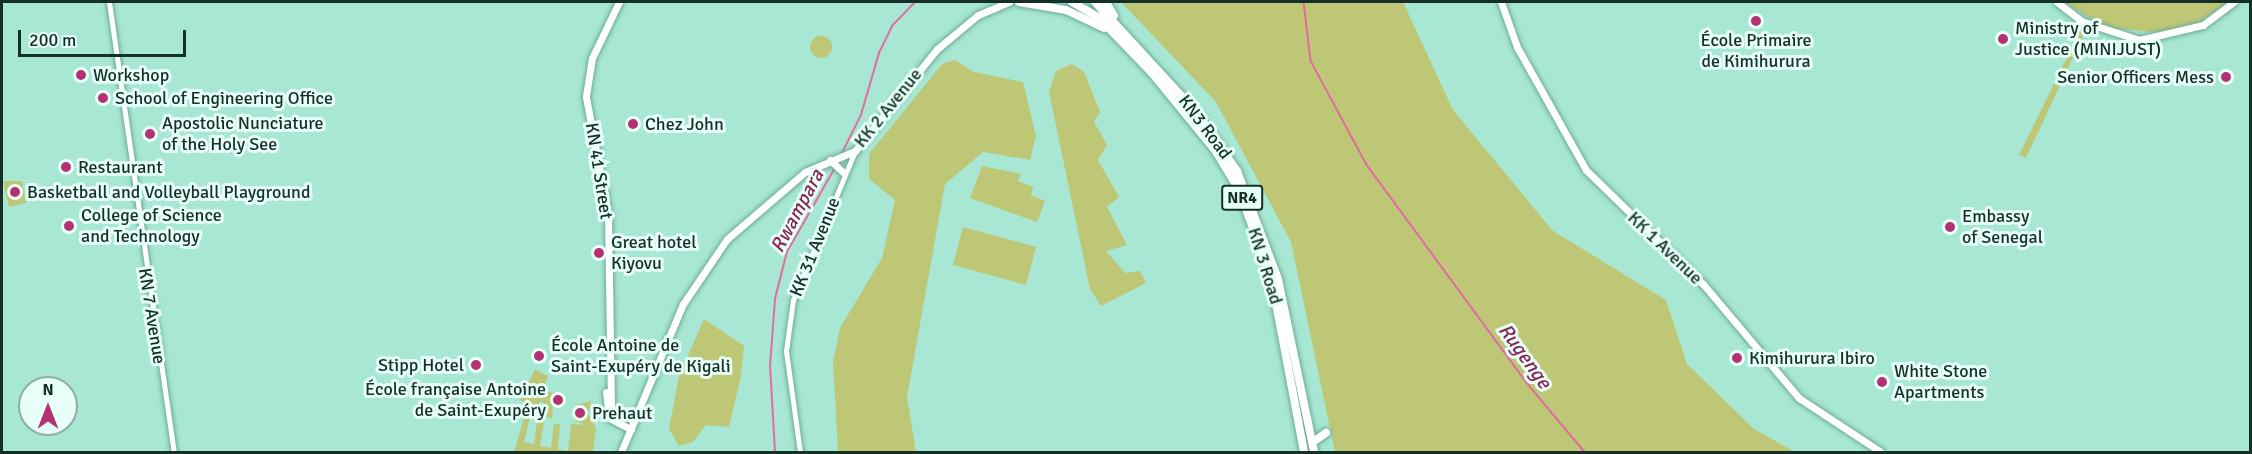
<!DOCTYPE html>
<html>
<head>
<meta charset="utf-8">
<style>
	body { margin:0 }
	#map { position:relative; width:2252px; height:454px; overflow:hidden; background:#a7e7d4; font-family:Signika,sans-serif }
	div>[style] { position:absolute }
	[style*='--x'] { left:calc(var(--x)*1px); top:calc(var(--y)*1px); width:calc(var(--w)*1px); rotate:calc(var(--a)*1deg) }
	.green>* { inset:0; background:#bec776 }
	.round { border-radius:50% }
	.stream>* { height:1.5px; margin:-0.75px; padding:0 0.75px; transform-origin:0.75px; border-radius:0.75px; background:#e26ca1 }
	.roads { filter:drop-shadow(0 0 2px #6dac9a) drop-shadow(0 0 2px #6dac9a) }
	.minor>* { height:5px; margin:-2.5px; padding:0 2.5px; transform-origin:2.5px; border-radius:2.5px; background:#fff }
	.major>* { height:7px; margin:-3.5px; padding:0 3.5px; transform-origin:3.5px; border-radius:3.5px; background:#fff }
	.highway>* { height:8px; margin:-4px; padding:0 4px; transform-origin:4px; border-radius:4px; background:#fff }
	.dots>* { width:16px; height:16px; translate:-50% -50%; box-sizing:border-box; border:3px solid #e6fff7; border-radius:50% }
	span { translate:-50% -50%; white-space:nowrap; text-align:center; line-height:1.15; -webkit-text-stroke:6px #e6fff7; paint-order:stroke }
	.shield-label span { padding:2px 4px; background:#e6fff7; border:2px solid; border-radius:4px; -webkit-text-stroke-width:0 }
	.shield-label { font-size:16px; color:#163029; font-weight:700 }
	.poi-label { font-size:18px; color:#163029 }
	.left { translate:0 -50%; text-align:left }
	.right { translate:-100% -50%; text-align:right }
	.street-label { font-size:18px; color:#163029 }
	.water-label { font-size:20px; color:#8c2258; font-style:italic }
	.frame { position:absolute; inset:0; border:3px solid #163029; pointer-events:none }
	.north { position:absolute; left:18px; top:376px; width:60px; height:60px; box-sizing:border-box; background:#e6fff7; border:2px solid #93aca5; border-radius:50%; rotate:0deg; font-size:16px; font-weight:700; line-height:24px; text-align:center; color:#163029 }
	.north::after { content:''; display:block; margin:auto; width:21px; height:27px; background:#b53074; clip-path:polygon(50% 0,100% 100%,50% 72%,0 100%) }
	.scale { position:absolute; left:18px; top:30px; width:168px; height:27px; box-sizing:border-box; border:3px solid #163029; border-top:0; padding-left:8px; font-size:18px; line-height:21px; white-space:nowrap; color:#163029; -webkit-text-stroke:4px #e6fff7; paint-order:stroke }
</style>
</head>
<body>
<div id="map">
	<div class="green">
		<div style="clip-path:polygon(1121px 2px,1403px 2px,1453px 110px,1553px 231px,1666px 300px,1687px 364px,1754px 429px,1795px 452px,1335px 452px,1291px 242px,1216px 102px)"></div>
		<div style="clip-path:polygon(2064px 2px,2229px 2px,2192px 27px,2161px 33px,2104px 27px)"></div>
		<div style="clip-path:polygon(2081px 29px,2085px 32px,2026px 158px,2019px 155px)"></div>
		<div class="round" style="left:810px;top:36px;width:22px;height:22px"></div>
		<div style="clip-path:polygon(955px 60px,974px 72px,1023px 82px,1036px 136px,1030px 160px,983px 152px,945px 184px,907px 397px,916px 452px,838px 452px,833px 362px,840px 328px,882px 258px,895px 200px,869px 179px,869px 154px,942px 64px)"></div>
		<div style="clip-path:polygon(1072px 64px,1084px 72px,1100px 112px,1094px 122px,1107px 145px,1098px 160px,1119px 197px,1107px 207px,1127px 245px,1106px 251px,1125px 273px,1140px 271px,1146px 283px,1101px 306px,1090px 289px,1049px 92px,1056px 71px)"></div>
		<div style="clip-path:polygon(982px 166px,1021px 174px,1018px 181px,1033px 187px,1031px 195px,1045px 201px,1037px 222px,970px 198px)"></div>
		<div style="clip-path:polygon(3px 181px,22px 181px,26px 203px,9px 207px)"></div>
		<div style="clip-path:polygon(963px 227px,1036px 247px,1026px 285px,953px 265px)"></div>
		<div style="clip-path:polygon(704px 319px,744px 346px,740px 380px,729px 427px,706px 425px,693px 442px,679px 446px,669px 429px,679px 376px)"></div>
		<div style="clip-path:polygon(535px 369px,548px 376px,543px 390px,554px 393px,552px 419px,542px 416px,545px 403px,540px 401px,538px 411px,520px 400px)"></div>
		<div style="clip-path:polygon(591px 401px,588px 414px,596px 428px,593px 452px,514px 452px,525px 415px,530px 417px,524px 442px,534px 444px,537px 420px,544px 422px,540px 446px,551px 448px,554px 424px,560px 424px,558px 449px,568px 451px,571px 424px,587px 425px,575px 421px,577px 405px)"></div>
	</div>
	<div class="stream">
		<div style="--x:1304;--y:2;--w:59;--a:83.2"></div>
		<div style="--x:1311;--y:61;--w:118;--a:61.7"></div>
		<div style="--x:1367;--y:165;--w:270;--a:53.7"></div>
		<div style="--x:1527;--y:383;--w:90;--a:50"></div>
		<div style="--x:842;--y:153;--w:42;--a:-63.4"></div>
		<div style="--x:861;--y:115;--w:65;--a:-73.8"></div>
		<div style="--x:879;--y:53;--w:30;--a:-64"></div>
		<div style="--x:892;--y:26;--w:33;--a:-46"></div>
		<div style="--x:775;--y:452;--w:86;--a:-93.3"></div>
		<div style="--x:770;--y:366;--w:67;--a:-85.7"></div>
		<div style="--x:775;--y:299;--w:49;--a:-75.7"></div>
		<div style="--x:787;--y:252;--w:97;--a:-60.3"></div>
	</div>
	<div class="roads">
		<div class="minor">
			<div style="--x:109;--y:2;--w:455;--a:81.8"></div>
			<div style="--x:800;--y:452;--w:102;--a:-97.9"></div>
			<div style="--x:786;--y:351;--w:51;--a:-82.2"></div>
			<div style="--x:793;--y:300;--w:161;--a:-67.4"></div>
		</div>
		<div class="major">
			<div style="--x:619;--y:2;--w:62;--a:115.7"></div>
			<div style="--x:592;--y:58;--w:39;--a:99"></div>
			<div style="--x:586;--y:97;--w:120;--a:79.4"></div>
			<div style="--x:608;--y:215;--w:193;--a:89.1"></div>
			<div style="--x:611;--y:408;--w:26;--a:29"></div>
			<div style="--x:1501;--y:2;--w:48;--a:70.4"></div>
			<div style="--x:1517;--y:47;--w:141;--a:60.7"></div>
			<div style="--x:1586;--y:170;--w:163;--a:44.3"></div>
			<div style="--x:1703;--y:284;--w:149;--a:49.9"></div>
			<div style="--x:1799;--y:398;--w:98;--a:33.4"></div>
			<div style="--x:2057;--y:2;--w:31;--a:38"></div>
			<div style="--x:2081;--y:21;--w:61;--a:18.1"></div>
			<div style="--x:2139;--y:40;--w:66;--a:-13.2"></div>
			<div style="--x:2203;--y:25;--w:39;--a:-37"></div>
			<div style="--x:830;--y:160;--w:19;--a:43"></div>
			<div style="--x:606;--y:392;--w:26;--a:83"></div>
			<div style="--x:609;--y:418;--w:25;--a:27"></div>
			<div style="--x:621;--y:452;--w:160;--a:-67.3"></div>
			<div style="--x:683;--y:304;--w:78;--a:-55.9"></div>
			<div style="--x:727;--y:239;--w:103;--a:-40.7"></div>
			<div style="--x:805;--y:172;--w:54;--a:-22.8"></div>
			<div style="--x:855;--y:151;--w:131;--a:-51.2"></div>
			<div style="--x:937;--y:49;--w:53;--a:-39.7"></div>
			<div style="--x:978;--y:15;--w:34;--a:-23"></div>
		</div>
		<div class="highway">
			<div style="--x:1019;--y:2;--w:48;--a:9.7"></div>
			<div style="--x:1066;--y:10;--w:42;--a:25.3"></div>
			<div style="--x:1072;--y:2;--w:30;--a:30"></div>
			<div style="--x:1098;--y:17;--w:78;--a:46"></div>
			<div style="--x:1152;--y:73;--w:99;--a:50.7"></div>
			<div style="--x:1215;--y:150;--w:47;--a:59"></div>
			<div style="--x:1239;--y:190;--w:93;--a:69.8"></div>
			<div style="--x:1271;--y:277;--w:178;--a:79.3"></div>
			<div style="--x:1095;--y:2;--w:149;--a:47.4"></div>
			<div style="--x:1196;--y:112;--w:72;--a:55.2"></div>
			<div style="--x:1237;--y:171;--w:116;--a:69.2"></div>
			<div style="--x:1278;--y:279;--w:177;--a:78.2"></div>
			<div style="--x:1106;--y:2;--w:16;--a:60"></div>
			<div style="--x:1313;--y:442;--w:16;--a:-35"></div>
		</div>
	</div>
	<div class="dots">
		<div style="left:1756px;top:21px;background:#b53074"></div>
		<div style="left:2003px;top:39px;background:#b53074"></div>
		<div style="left:81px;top:75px;background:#b53074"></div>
		<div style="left:2226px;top:77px;background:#b53074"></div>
		<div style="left:103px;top:98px;background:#b53074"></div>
		<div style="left:633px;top:124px;background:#b53074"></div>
		<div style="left:150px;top:134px;background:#b53074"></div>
		<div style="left:66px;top:167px;background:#b53074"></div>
		<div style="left:15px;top:192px;background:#b53074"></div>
		<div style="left:69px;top:226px;background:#b53074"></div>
		<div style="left:1950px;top:227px;background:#b53074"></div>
		<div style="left:599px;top:253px;background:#b53074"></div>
		<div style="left:539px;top:356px;background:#b53074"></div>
		<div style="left:1737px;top:358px;background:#b53074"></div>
		<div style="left:476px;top:365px;background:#b53074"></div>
		<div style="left:1882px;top:382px;background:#b53074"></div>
		<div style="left:558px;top:400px;background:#b53074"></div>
		<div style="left:580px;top:413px;background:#b53074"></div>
	</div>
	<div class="shield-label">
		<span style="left:1242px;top:198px">NR4</span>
	</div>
	<div class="poi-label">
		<span class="left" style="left:2015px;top:39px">Ministry of<br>Justice (MINIJUST)</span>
		<span style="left:1756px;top:51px">École Primaire<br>de Kimihurura</span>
		<span class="left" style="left:93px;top:75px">Workshop</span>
		<span class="right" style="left:2214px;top:77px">Senior Officers Mess</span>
		<span class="left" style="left:115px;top:98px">School of Engineering Office</span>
		<span class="left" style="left:162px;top:134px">Apostolic Nunciature<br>of the Holy See</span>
		<span class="left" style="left:645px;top:124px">Chez John</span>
		<span class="left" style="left:78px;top:167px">Restaurant</span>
		<span class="left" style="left:27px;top:192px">Basketball and Volleyball Playground</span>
		<span class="left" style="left:81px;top:226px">College of Science<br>and Technology</span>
		<span class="left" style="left:1962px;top:227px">Embassy<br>of Senegal</span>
		<span class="left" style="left:611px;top:253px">Great hotel<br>Kiyovu</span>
		<span class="left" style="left:551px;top:356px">École Antoine de<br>Saint-Exupéry de Kigali</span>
		<span class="left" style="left:1749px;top:358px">Kimihurura Ibiro</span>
		<span class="right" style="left:464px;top:365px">Stipp Hotel</span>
		<span class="left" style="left:1894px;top:382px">White Stone<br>Apartments</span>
		<span class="right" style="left:546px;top:400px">École française Antoine<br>de Saint-Exupéry</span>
		<span class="left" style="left:592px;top:413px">Prehaut</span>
	</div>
	<div class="street-label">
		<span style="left:888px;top:108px;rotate:-51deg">KK 2 Avenue</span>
		<span style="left:1205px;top:127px;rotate:53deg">KN3 Road</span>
		<span style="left:599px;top:171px;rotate:81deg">KN 41 Street</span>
		<span style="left:815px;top:247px;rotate:-68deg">KK 31 Avenue</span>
		<span style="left:1665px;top:248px;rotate:44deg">KK 1 Avenue</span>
		<span style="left:1265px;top:266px;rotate:73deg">KN 3 Road</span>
		<span style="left:152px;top:316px;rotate:81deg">KN 7 Avenue</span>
	</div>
	<div class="water-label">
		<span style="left:797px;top:211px;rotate:-62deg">Rwampara</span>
		<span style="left:1525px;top:356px;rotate:54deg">Rugenge</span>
	</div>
	<div class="frame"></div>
	<div class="north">N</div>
	<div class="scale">200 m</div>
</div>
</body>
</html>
